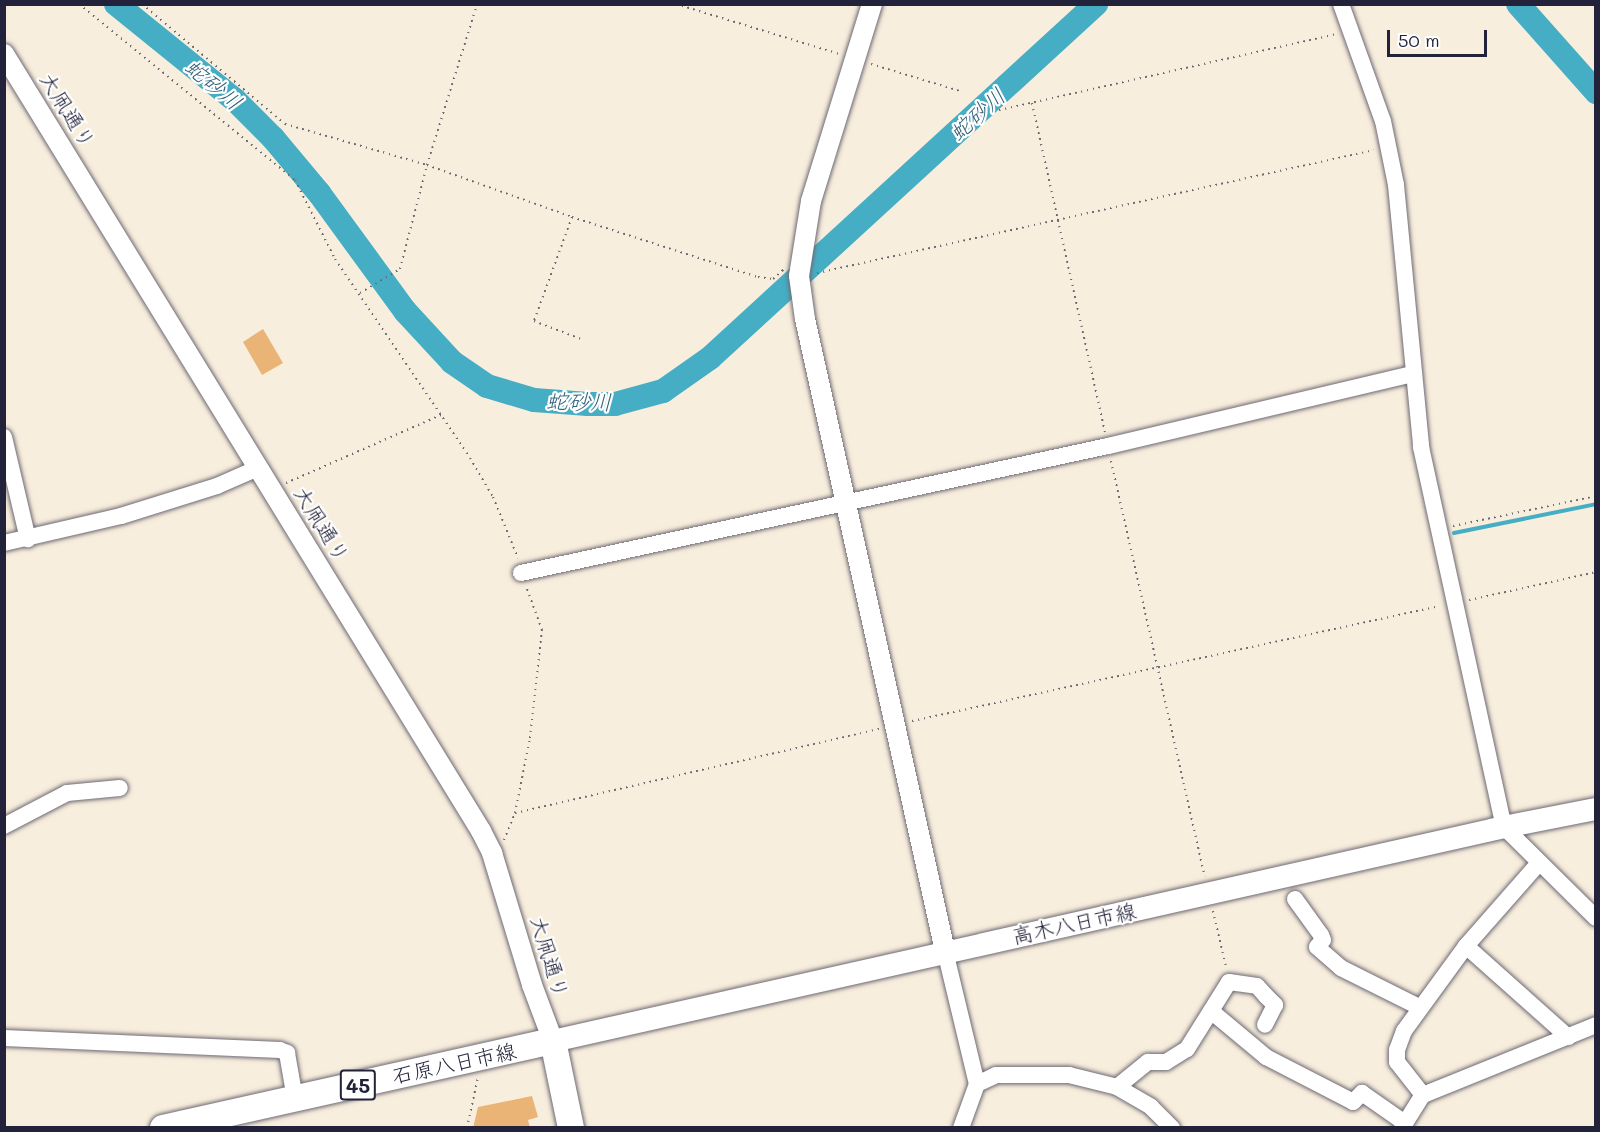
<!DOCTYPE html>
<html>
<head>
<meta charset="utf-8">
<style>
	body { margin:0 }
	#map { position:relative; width:1600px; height:1132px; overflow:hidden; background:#f8eedd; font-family:Mali,"Klee One",sans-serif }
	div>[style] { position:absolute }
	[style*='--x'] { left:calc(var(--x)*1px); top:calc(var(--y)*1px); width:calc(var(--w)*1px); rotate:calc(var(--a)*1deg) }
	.stream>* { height:4px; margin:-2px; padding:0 2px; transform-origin:2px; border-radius:2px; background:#45aec4 }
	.river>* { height:24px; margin:-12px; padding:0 12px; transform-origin:12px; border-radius:12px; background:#45aec4 }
	.building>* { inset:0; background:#eab477 }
	.path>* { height:2px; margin-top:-1px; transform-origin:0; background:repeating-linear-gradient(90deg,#6d6974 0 1.5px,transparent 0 6px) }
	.roads { filter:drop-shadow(0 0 2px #6d6974) drop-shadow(0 0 2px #6d6974) }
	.minor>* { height:16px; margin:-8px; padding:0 8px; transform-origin:8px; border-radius:8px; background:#fff }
	.tertiary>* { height:20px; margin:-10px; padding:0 10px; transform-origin:10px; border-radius:10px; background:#fff }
	.secondary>* { height:22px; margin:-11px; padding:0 11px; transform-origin:11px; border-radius:11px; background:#fff }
	.primary>* { height:26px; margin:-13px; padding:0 13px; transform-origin:13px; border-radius:13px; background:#fff }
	span { translate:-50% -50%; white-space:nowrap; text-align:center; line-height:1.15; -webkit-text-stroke:4.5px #fff; paint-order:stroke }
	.shield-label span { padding:2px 4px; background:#fff; border:2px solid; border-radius:4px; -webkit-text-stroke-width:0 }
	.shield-label { font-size:20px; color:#22223b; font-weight:700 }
	.street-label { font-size:21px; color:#22223b }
	.water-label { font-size:22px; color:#326179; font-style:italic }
	.frame { position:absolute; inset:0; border:6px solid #22223b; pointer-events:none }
	.scale { position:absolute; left:1387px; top:30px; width:100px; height:27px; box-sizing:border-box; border:3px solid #22223b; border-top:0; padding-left:8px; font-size:18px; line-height:21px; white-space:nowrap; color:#22223b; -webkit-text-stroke:4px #fff; paint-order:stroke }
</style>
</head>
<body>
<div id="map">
	<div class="stream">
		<div style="--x:1454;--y:533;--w:145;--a:-11.5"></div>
	</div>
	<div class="river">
		<div style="--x:116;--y:4;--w:153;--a:38.9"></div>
		<div style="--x:235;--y:100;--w:54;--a:45"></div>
		<div style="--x:273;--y:138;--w:72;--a:50.1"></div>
		<div style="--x:319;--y:193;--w:146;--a:53.9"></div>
		<div style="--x:405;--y:311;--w:69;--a:47.3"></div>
		<div style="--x:452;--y:362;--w:42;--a:34.4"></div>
		<div style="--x:487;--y:386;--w:49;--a:16.6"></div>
		<div style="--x:534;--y:400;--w:54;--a:4.2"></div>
		<div style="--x:588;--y:404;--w:27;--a:0"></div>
		<div style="--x:615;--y:404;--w:50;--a:-15.2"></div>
		<div style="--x:663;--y:391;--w:57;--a:-35.1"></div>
		<div style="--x:710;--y:358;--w:524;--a:-42.52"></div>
		<div style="--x:1518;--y:4;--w:118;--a:48.4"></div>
	</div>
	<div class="building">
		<div style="clip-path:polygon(263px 329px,283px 363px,262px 375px,243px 342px)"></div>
		<div style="clip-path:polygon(532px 1096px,538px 1117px,528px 1120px,530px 1128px,473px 1128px,478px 1107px)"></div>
	</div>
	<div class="path">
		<div style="--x:79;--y:4;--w:279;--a:39.2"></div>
		<div style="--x:295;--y:180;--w:89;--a:63.1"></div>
		<div style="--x:335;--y:259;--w:240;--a:55.8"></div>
		<div style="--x:470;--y:458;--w:45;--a:59.5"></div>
		<div style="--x:493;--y:497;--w:66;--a:67.7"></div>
		<div style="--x:142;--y:4;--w:187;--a:40"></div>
		<div style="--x:285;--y:124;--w:148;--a:16.1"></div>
		<div style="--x:427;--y:165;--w:154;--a:19.7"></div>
		<div style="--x:572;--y:217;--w:195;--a:17.9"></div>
		<div style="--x:758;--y:277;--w:15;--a:8"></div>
		<div style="--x:773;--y:279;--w:15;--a:-42"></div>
		<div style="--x:676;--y:4;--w:171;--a:17"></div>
		<div style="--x:871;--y:64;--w:96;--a:16.9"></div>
		<div style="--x:1032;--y:103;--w:337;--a:77.5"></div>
		<div style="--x:999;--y:110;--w:345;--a:-12.7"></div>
		<div style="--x:572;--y:217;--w:111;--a:110.1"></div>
		<div style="--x:534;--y:321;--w:50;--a:21"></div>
		<div style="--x:817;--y:273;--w:570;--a:-12.45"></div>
		<div style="--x:360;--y:293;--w:47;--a:-31"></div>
		<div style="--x:400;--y:269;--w:107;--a:-75.4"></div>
		<div style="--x:427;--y:165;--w:169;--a:-72.7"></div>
		<div style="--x:1111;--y:461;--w:426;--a:77.3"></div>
		<div style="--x:286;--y:483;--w:171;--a:-23.7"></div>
		<div style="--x:1453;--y:526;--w:146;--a:-11.8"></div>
		<div style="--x:1469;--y:600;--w:130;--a:-12.4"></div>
		<div style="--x:912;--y:721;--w:540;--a:-12.29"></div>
		<div style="--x:515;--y:813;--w:375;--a:-13"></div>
		<div style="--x:504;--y:840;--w:29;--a:-68"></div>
		<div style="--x:515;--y:813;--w:76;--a:-78.7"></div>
		<div style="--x:530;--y:738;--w:109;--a:-83.7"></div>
		<div style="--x:542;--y:630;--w:47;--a:-110"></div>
		<div style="--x:1213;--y:911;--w:57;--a:76.9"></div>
		<div style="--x:467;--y:1128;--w:52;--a:-77.8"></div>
	</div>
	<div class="roads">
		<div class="minor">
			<div style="--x:1341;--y:4;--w:124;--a:70.3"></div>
			<div style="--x:1383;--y:121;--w:65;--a:78.5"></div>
			<div style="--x:1396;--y:185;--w:263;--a:84.5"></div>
			<div style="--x:1421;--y:447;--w:389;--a:77.7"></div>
			<div style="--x:1504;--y:827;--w:129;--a:44.7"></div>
			<div style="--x:4;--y:437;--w:105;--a:76.8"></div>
			<div style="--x:4;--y:543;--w:120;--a:-13"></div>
			<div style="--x:121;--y:516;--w:101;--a:-17.4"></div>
			<div style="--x:217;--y:486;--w:45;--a:-23.7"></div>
			<div style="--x:521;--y:573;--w:601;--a:-12.21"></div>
			<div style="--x:1108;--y:446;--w:313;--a:-13.3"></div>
			<div style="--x:4;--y:826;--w:71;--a:-27.6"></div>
			<div style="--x:67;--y:793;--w:53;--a:-5.4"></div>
			<div style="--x:1295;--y:899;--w:44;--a:54.2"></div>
			<div style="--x:1321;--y:935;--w:5;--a:68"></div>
			<div style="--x:1323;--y:940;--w:9;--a:131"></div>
			<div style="--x:1317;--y:947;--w:32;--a:41"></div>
			<div style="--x:1341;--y:968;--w:87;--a:26.6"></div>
			<div style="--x:1466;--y:946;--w:137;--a:41.7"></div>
			<div style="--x:945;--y:951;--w:137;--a:76.5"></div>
			<div style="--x:977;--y:1084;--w:47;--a:110"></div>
			<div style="--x:1211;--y:1011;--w:72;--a:39.9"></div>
			<div style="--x:1266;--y:1057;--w:98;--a:27.3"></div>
			<div style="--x:1353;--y:1102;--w:13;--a:-45"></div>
			<div style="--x:1362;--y:1093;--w:52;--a:34.9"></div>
			<div style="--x:4;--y:1038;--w:276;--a:2.5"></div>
			<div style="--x:280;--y:1050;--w:8;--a:23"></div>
			<div style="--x:287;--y:1053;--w:47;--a:80.1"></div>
			<div style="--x:977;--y:1084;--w:21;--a:-25"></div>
			<div style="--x:996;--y:1075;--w:73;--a:0"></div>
			<div style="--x:1069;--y:1075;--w:49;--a:14"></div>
			<div style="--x:1117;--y:1087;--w:39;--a:30"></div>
			<div style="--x:1151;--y:1107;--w:30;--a:45"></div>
			<div style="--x:1117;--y:1087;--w:40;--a:-39"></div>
			<div style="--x:1148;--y:1062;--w:18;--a:0"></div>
			<div style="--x:1166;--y:1062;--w:25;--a:-32"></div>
			<div style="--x:1187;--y:1049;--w:79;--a:-57.9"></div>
			<div style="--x:1229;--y:982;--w:28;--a:8"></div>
			<div style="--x:1257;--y:986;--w:13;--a:48"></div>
			<div style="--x:1266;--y:996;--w:13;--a:45"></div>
			<div style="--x:1275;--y:1005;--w:22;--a:117"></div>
			<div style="--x:1423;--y:1095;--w:42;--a:-128.2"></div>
			<div style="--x:1397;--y:1062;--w:12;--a:-90"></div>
			<div style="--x:1397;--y:1050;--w:20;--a:-70"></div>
			<div style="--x:1404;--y:1031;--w:105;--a:-53.9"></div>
			<div style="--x:1466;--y:946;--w:111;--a:-48.7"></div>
			<div style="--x:1402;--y:1128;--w:39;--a:-58"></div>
			<div style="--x:1423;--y:1095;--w:187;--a:-22"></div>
		</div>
		<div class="tertiary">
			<div style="--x:872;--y:4;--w:206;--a:107.2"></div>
			<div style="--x:811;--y:201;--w:76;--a:99.1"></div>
			<div style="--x:799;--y:276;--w:43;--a:82.1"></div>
			<div style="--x:805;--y:319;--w:647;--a:77.51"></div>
			<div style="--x:4;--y:54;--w:912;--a:58.45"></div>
			<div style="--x:481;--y:831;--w:25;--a:63"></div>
			<div style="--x:492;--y:853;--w:138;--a:73.1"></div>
			<div style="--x:532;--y:985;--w:60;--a:69.4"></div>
		</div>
		<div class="secondary">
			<div style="--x:553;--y:1041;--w:975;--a:-12.68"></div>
			<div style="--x:1504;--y:827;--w:94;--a:-11.1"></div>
		</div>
		<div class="primary">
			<div style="--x:163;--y:1128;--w:400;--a:-12.6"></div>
			<div style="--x:553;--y:1041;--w:89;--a:78.3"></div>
		</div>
	</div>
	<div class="shield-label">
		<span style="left:358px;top:1085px">45</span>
	</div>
	<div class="street-label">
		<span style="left:68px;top:110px;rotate:58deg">大凧通り</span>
		<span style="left:322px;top:524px;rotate:58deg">大凧通り</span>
		<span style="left:1074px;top:923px;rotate:-12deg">高木八日市線</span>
		<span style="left:550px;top:957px;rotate:73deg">大凧通り</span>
		<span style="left:454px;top:1063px;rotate:-12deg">石原八日市線</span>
	</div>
	<div class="water-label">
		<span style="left:214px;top:84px;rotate:40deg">蛇砂川</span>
		<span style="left:977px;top:114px;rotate:-42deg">蛇砂川</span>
		<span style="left:579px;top:401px;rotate:1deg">蛇砂川</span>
	</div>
	<div class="frame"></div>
	<div class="scale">50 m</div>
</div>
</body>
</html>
